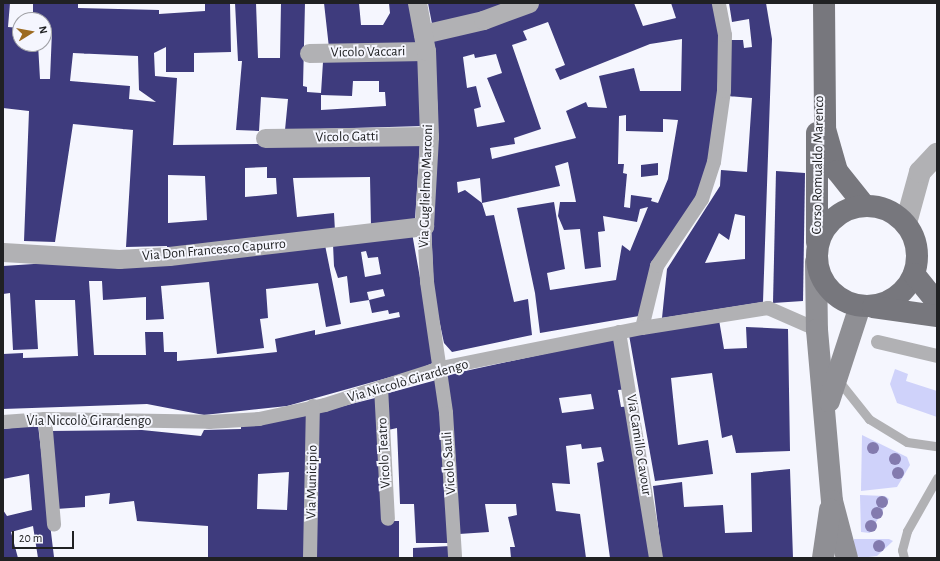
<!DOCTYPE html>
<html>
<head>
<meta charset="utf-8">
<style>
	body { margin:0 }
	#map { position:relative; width:940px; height:561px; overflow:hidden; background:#f5f6fe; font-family:"Alegreya Sans",sans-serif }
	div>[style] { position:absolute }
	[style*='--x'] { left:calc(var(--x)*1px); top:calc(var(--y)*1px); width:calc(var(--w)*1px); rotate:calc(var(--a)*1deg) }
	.green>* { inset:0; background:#cfd2fa }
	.building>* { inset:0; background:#3e3b7d }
	.service>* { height:9px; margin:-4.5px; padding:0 4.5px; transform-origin:4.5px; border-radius:4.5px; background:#b1b1b4 }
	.pedestrian>* { height:14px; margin:-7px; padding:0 7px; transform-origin:7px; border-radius:7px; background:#b1b1b4 }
	.minor>* { height:19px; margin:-9.5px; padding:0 9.5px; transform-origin:9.5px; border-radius:9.5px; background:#b1b1b4 }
	.tertiary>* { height:22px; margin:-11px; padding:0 11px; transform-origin:11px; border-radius:11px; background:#b1b1b4 }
	.secondary>* { height:22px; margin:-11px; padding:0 11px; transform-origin:11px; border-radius:11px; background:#8f8f94 }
	.primary>* { height:22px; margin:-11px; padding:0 11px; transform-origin:11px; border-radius:11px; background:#77777d }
	.primary>.ring { margin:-11px; padding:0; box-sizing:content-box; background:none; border:22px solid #77777d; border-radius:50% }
	.trees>* { width:12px; height:12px; margin:-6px; border-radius:50%; background:#837bae }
	span { translate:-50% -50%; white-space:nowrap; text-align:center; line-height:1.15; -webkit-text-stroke:4px #f5f6fe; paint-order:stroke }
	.street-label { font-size:14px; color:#202123 }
	.frame { position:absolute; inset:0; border:4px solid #202123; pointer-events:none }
	.north { position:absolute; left:12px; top:12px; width:40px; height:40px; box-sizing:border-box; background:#f5f6fe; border:1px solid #a0a1a6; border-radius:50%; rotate:79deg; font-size:11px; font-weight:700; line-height:16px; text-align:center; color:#202123 }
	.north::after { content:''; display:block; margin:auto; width:14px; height:18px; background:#9d6b20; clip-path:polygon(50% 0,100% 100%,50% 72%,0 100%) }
	.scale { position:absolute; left:12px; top:531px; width:62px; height:18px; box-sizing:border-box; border:2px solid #202123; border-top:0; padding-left:5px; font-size:12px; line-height:14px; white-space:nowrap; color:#202123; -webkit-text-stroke:3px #f5f6fe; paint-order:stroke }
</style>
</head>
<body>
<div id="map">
	<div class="green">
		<div style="clip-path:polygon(895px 369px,908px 374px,906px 381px,937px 391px,937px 417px,897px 403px,890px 384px)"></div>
		<div style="clip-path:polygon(862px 435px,907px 457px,910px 465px,897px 487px,861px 491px)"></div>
		<div style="clip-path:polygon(860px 495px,885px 496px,889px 499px,870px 533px,861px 532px)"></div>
		<div style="clip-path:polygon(854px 539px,889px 539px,893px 541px,877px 556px,860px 558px,854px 553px)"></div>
	</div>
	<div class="building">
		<div style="clip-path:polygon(evenodd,3px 3px,10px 3px,8px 27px,20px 28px,20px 44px,38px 44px,40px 79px,50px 79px,52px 31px,44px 30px,44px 20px,33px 20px,33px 3px,78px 3px,78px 8px,159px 10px,159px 14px,205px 11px,205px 3px,230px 3px,231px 52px,194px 53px,194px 72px,166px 72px,166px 47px,154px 53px,155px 76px,177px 78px,173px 145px,420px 142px,415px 220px,371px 226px,370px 177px,293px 178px,297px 217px,334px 213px,335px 231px,167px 250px,167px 246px,126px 247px,133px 130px,73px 124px,55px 242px,24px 241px,29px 111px,3px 108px,3px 3px,73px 53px,138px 56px,139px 90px,156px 102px,129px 99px,130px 86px,70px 81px,73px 53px,3px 3px,267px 167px,267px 178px,276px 178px,277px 194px,245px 197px,245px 168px,267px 167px,3px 3px,168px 175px,205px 176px,207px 220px,168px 223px,168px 175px)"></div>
		<div style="clip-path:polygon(evenodd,235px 3px,256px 3px,258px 58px,280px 58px,281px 3px,305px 3px,303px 86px,307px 87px,307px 92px,321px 93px,323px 62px,419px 59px,423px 126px,285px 130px,288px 99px,261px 97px,259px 131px,236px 130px,242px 61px,238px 61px,235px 3px,353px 81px,379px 81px,379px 92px,385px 92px,386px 106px,321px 110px,321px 95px,352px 96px,353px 81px)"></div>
		<div style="clip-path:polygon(324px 3px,359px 3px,361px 25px,383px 25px,390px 13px,389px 3px,409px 3px,418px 46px,329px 48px)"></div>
		<div style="clip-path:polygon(428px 3px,509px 3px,477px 15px,432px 24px)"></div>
		<div style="clip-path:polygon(evenodd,541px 3px,634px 3px,643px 26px,676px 18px,671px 3px,715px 3px,721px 38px,713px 154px,701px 189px,639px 316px,540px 333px,535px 293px,517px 208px,554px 202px,565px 269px,547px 273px,550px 290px,616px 280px,622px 245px,630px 251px,648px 207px,640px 209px,637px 222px,603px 216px,605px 231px,598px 232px,601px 267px,585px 269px,580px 229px,564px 230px,558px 216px,560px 202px,576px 202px,568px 162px,555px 166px,560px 186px,482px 203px,486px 216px,494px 215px,514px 302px,528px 299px,532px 335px,452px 352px,444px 343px,434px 296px,431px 223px,438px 114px,433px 38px,541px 3px,548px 22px,565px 65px,555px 69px,560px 80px,650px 44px,682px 39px,681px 91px,640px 91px,634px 68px,599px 76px,607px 108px,588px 107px,586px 102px,566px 111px,576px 138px,492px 159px,490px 148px,515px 144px,514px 138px,541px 129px,512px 45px,527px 40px,523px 31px,548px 22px,541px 3px,474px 54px,475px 58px,496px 54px,502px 73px,487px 78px,505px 122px,477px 127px,474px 109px,481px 107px,476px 86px,467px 88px,463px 57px,474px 54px,541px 3px,626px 115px,626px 131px,663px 132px,663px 119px,678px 120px,668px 179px,658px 203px,651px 201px,652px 198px,631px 195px,630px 208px,624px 207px,627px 174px,623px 173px,624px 164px,618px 164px,619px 116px,626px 115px,541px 3px,480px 178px,482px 203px,465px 190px,458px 193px,457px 182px,480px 178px)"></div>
		<div style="clip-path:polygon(evenodd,729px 3px,766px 3px,772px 39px,763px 302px,662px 318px,667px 269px,720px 186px,721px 170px,747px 172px,752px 98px,728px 96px,730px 40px,743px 40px,744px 48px,752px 47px,749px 19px,732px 22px,729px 3px,735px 214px,745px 216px,745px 259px,705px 263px,719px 233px,729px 240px,735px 214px)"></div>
		<div style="clip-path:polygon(658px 163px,658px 175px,641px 177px,641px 165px)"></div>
		<div style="clip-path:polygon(776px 171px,805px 173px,803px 301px,773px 303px)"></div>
		<div style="clip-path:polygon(evenodd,412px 233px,435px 362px,419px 369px,287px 406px,204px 415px,147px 404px,3px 409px,3px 354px,23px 353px,23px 358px,78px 356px,75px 300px,35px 300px,38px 349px,13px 350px,10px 293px,3px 294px,3px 266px,325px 245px,341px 324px,326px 327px,318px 283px,266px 289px,268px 318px,260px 319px,264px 348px,217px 354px,209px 282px,161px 286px,164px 319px,146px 320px,146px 297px,103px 300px,102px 281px,89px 281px,94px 355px,146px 355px,145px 332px,163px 332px,164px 352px,177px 352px,177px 361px,239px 356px,277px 352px,275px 339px,315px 330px,315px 335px,400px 317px,399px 312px,389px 314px,388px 310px,372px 313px,369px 300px,385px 296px,383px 289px,367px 292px,369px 300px,350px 303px,347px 276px,338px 278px,334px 266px,333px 244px,412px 233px,366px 251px,368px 258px,378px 257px,381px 274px,365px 277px,361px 252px,366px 251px)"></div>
		<div style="clip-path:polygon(719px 320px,724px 349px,747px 348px,746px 327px,788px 329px,790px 451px,736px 453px,732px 435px,722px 438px,712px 373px,671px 378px,678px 445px,708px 440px,713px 474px,655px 481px,629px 335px)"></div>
		<div style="clip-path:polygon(evenodd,618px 338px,628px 389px,618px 390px,621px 407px,631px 406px,652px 558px,610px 558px,597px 463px,604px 461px,601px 447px,582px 449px,581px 444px,566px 446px,570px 484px,552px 483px,556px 511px,580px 514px,586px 558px,511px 558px,510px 547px,515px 547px,508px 517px,517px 515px,516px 504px,485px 504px,489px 532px,459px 534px,447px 375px,618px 338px,591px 394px,594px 409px,562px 413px,559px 398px,591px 394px)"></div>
		<div style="clip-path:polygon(440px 379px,452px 543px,416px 543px,414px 504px,400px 504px,397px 428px,388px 430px,385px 394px)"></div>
		<div style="clip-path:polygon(379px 397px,383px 521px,399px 521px,399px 558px,315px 558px,316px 413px)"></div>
		<div style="clip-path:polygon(evenodd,311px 415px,306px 558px,208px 558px,208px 526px,137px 521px,134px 501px,109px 504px,110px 493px,85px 496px,85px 507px,56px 509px,50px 431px,142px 430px,201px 436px,204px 430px,241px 429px,241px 425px,311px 415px,289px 472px,287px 510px,257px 509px,258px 474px,289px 472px)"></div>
		<div style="clip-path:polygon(38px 425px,54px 557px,38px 558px,33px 526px,11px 532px,18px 558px,3px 558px,3px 510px,7px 516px,32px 510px,29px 474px,3px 479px,3px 429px)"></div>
		<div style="clip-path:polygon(790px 469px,793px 558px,662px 558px,653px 486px,682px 482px,684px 507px,723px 505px,725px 533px,752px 532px,751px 473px)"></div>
		<div style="clip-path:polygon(451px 546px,451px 558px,413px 558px,413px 548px)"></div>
	</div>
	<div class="service">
		<div style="--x:838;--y:380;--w:50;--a:51.5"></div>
		<div style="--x:869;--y:419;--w:44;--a:31.2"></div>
		<div style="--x:907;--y:442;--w:30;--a:8"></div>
		<div style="--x:904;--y:558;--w:8;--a:-104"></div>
		<div style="--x:902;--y:550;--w:20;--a:-75"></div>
		<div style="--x:907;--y:531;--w:61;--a:-60.5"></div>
	</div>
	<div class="pedestrian">
		<div style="--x:424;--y:226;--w:56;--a:86.9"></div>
		<div style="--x:427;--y:282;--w:132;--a:81.7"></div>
		<div style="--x:446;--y:413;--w:145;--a:86.4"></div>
		<div style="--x:642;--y:328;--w:64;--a:-76.4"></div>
		<div style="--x:657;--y:266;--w:81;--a:-56.1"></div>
		<div style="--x:702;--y:199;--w:39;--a:-72"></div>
		<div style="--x:714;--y:162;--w:72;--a:-82"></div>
		<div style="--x:724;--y:91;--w:56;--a:-89"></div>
		<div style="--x:725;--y:35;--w:33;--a:-101"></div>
		<div style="--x:619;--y:332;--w:229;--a:80.7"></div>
		<div style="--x:878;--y:342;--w:61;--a:13.3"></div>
		<div style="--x:381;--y:387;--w:132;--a:87"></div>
		<div style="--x:45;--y:419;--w:106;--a:85.1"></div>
		<div style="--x:3;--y:422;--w:42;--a:-4.1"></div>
		<div style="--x:45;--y:419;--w:164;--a:1"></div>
		<div style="--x:209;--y:422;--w:50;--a:-3.4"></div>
		<div style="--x:259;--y:419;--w:67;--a:-12"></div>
		<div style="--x:325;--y:405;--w:122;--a:-17.7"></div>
		<div style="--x:441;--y:368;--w:205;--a:-11.3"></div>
		<div style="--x:642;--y:328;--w:128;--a:-9"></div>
		<div style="--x:768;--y:308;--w:43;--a:23.6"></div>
		<div style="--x:310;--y:558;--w:152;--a:-88.9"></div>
	</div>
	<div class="minor">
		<div style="--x:423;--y:34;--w:62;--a:-13.1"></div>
		<div style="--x:483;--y:20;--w:49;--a:-20.3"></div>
		<div style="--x:309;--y:53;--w:117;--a:-1"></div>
		<div style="--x:265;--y:138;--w:164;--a:-0.7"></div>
		<div style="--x:3;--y:252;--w:116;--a:3.5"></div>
		<div style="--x:119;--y:259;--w:50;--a:-3.4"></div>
		<div style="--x:169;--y:256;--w:257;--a:-6.7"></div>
		<div style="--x:424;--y:226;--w:90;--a:-86.8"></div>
		<div style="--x:429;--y:136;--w:85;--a:-92"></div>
		<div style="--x:426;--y:51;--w:49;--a:-100.6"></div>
	</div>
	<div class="tertiary">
		<div style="--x:906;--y:223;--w:53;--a:-74.6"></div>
		<div style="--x:920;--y:172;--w:25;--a:-47"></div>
	</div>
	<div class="secondary">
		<div style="--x:816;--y:262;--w:68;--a:89.2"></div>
		<div style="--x:817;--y:330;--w:172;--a:85"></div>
		<div style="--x:832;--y:501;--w:59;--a:75.3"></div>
		<div style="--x:829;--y:401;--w:100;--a:-71.9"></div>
		<div style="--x:823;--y:558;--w:49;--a:-81.7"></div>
	</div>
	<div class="primary">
		<div style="--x:824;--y:3;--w:126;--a:89.5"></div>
		<div style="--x:825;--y:129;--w:44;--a:74.1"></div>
		<div style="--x:837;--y:171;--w:43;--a:51.5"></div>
		<div style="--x:817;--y:133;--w:109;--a:90"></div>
		<div class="ring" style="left:817px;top:206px;width:78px;height:78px"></div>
		<div style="--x:914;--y:274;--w:36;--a:51"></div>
		<div style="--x:873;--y:307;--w:65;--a:8"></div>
	</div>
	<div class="trees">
		<div style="left:873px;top:448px"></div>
		<div style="left:895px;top:459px"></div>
		<div style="left:898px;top:473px"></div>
		<div style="left:882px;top:502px"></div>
		<div style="left:877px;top:513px"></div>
		<div style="left:871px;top:526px"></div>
		<div style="left:879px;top:546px"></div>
	</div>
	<div class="street-label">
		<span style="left:368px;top:52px;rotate:-1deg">Vicolo Vaccari</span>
		<span style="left:347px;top:137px;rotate:-1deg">Vicolo Gatti</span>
		<span style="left:818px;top:165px;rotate:-89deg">Corso Romualdo Marenco</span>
		<span style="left:426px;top:186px;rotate:-88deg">Via Guglielmo Marconi</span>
		<span style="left:214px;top:250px;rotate:-5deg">Via Don Francesco Capurro</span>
		<span style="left:408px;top:381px;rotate:-16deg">Via Niccolò Girardengo</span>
		<span style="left:89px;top:421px">Via Niccolò Girardengo</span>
		<span style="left:639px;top:445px;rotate:81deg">Via Camillo Cavour</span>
		<span style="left:384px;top:453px;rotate:-93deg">Vicolo Teatro</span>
		<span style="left:449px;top:463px;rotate:-94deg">Vicolo Sauli</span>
		<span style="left:312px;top:482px;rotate:-89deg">Via Municipio</span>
	</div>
	<div class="frame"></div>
	<div class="north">N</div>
	<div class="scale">20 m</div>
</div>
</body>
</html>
